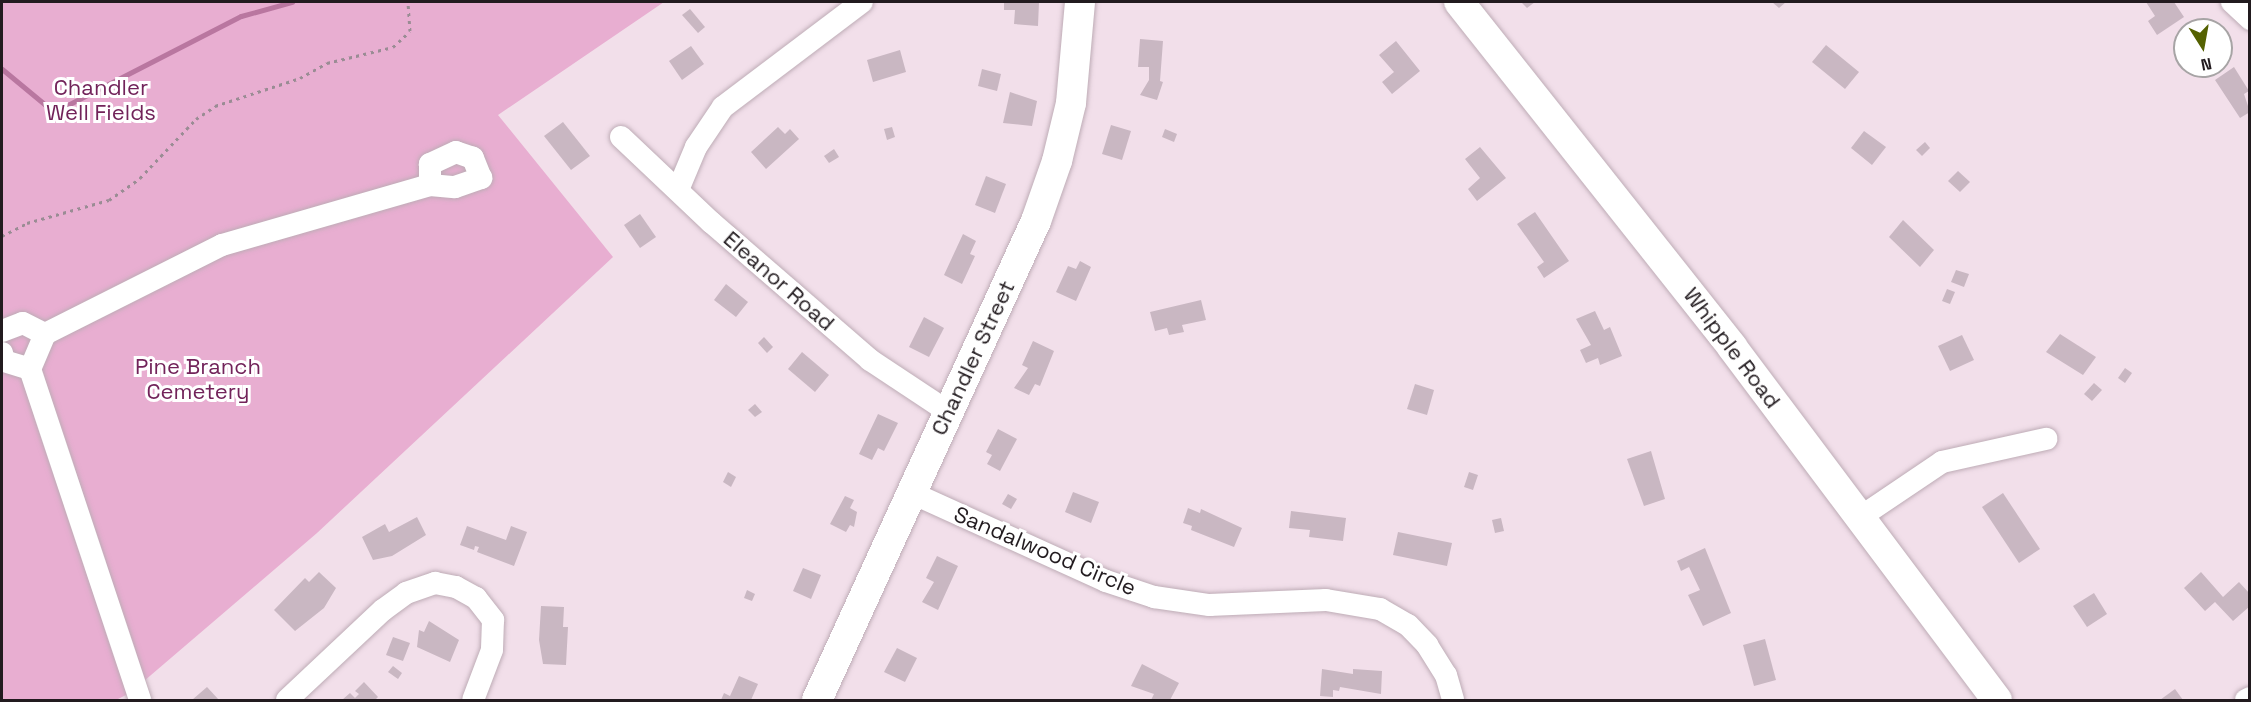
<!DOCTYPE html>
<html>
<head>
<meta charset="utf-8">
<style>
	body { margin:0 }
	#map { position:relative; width:2251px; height:702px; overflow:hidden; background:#f2dfea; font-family:"Space Grotesk",sans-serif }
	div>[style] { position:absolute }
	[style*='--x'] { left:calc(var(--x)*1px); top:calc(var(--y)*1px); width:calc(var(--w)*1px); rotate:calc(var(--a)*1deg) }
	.green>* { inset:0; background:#e8aed1 }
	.stream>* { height:5px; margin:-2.5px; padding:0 2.5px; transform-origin:2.5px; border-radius:2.5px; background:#b977a0 }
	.building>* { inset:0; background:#c9b7c2 }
	.path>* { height:3px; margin-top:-1.5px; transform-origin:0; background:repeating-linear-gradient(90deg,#9a8c94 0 3px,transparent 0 7.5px) }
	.roads { filter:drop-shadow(0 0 2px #beacb6) drop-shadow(0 0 2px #beacb6) }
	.minor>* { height:22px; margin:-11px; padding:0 11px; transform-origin:11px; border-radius:11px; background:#fff }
	.major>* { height:30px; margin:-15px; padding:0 15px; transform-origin:15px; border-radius:15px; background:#fff }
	span { translate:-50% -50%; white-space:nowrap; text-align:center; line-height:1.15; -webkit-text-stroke:6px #fff; paint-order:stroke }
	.park-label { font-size:22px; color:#72235a }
	.street-label { font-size:22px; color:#221b1f }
	.frame { position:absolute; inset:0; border:3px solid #221b1f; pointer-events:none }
	.north { position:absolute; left:2173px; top:18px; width:60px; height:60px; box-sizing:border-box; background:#fff; border:2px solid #a7a4a5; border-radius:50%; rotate:169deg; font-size:16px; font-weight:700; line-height:24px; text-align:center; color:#221b1f }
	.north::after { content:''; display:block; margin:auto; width:21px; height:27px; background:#546101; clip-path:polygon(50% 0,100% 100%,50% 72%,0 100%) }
</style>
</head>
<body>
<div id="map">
	<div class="green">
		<div style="clip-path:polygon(2px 2px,664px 2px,498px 115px,613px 257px,317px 533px,130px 693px,116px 700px,2px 700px)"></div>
	</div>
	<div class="stream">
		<div style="--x:2;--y:69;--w:67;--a:39.6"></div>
		<div style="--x:54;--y:112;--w:210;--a:-27.2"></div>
		<div style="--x:241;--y:16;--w:53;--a:-15.4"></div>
	</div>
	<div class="building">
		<div style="clip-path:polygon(1004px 2px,1039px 2px,1038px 26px,1014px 24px,1015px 10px,1004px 10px)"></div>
		<div style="clip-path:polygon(1521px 2px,1535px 2px,1527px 8px)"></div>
		<div style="clip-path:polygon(1772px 2px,1786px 2px,1779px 8px)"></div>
		<div style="clip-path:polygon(2146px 2px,2174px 2px,2184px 17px,2157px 35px,2148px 21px,2155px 16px)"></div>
		<div style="clip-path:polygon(690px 9px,705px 27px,698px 33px,682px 15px)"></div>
		<div style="clip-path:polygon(1140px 39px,1163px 41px,1160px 81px,1163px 82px,1157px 100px,1140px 95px,1149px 80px,1149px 67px,1138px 67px)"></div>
		<div style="clip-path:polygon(1396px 41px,1420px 71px,1392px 94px,1382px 82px,1394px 72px,1379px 55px)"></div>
		<div style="clip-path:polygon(1826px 45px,1859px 72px,1845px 89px,1812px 62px)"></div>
		<div style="clip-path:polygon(691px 46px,704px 64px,682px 80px,669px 61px)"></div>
		<div style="clip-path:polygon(900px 50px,906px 72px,873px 82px,867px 60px)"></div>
		<div style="clip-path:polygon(2234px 67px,2249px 91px,2244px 94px,2250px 112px,2240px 118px,2215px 80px)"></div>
		<div style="clip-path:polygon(982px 69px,1001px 74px,997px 91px,978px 86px)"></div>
		<div style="clip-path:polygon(1010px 92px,1037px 101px,1032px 126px,1003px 123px)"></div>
		<div style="clip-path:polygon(563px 122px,590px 156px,571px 170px,544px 136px)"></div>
		<div style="clip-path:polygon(1111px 125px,1131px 131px,1122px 160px,1102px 154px)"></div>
		<div style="clip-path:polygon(778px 127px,785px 134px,790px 129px,799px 139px,766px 169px,751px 152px)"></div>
		<div style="clip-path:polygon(892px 127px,895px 137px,887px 140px,884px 129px)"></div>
		<div style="clip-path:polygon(1165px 129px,1177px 134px,1174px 142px,1162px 137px)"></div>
		<div style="clip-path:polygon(1864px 131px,1886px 147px,1872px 165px,1851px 148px)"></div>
		<div style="clip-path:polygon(1925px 142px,1930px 148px,1922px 156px,1916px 150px)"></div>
		<div style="clip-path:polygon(1480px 147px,1506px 178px,1477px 201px,1468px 189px,1480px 178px,1465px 159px)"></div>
		<div style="clip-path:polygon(834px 149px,839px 157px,829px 163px,824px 156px)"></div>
		<div style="clip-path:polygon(1958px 171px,1970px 182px,1960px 192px,1948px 181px)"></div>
		<div style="clip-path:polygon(986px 176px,1006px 184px,995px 213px,975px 205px)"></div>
		<div style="clip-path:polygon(1535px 212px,1569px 261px,1544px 278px,1537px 267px,1544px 262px,1517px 224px)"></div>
		<div style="clip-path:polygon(640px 214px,656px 237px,640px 248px,624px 225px)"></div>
		<div style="clip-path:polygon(1903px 220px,1934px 250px,1920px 267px,1889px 237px)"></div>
		<div style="clip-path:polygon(963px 234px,976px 241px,970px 254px,975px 256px,962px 284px,944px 275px)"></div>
		<div style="clip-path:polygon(1080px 261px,1091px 267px,1076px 301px,1056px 292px,1068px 266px,1076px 269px)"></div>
		<div style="clip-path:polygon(1956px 270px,1969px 274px,1964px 287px,1951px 282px)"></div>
		<div style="clip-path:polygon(726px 284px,748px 302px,736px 317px,714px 300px)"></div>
		<div style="clip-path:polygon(1947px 289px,1955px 292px,1950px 304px,1942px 301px)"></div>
		<div style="clip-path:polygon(1201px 300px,1206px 320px,1182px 325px,1184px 332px,1169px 335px,1167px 328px,1155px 331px,1150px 312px)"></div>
		<div style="clip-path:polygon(1595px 311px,1604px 330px,1610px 327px,1622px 356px,1600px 365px,1598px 358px,1586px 363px,1580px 350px,1591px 345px,1576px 319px)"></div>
		<div style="clip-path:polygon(924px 317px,944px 328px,929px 357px,909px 347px)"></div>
		<div style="clip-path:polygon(2060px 334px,2096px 357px,2083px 375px,2046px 352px)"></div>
		<div style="clip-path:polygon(1962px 335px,1974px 360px,1950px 371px,1938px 346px)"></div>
		<div style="clip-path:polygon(764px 337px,773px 347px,767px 353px,758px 343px)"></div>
		<div style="clip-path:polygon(1033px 341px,1054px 351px,1040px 386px,1035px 384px,1029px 395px,1014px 388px,1028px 368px,1022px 365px)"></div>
		<div style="clip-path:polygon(802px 352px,829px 375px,815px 392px,788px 369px)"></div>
		<div style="clip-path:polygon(2125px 368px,2132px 373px,2125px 383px,2118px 378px)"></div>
		<div style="clip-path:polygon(2094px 383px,2102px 390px,2092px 401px,2084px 394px)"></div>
		<div style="clip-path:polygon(1415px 384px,1434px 390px,1427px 415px,1407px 409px)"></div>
		<div style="clip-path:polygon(755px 404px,762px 412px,755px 417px,748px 410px)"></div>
		<div style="clip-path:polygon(878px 414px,898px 423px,884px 451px,878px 448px,872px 460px,859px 454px)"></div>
		<div style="clip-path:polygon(998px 429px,1017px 439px,1000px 471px,987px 464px,992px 455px,986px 452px)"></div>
		<div style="clip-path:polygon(1651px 451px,1665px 499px,1644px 506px,1627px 459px)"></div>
		<div style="clip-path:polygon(728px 472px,736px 477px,731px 487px,723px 482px)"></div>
		<div style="clip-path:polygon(1469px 472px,1478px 475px,1473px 490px,1464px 487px)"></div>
		<div style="clip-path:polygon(1073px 492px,1099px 502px,1091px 523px,1065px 512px)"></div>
		<div style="clip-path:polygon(2003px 493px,2040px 549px,2019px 563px,1982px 507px)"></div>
		<div style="clip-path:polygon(1008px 494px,1017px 499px,1011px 509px,1002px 504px)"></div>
		<div style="clip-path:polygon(845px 496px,854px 500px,850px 508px,857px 512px,854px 527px,850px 525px,846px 532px,830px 524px)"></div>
		<div style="clip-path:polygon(1188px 508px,1200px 513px,1201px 509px,1242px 528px,1234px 547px,1191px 530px,1192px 526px,1183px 523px)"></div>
		<div style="clip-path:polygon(1291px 511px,1346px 518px,1343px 541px,1309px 537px,1310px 530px,1289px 528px)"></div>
		<div style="clip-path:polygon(417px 517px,426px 535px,392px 556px,373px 560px,362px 537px,385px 524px,389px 532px)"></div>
		<div style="clip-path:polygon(1501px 518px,1504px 531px,1495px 533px,1492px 520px)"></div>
		<div style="clip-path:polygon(467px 526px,506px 540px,511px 526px,527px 532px,514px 566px,477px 552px,479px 547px,475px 546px,474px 550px,460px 545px)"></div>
		<div style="clip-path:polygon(1398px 532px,1452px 543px,1447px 566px,1393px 555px)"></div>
		<div style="clip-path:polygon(1705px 548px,1731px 613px,1703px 626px,1688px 595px,1700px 590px,1689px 567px,1681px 571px,1677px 561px)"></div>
		<div style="clip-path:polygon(937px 556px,958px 566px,938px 610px,922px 602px,934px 582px,926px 578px)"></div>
		<div style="clip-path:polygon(803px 568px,821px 575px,811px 599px,793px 591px)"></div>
		<div style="clip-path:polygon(319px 572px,336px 588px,324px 608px,295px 631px,274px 610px,305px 578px,309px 582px)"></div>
		<div style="clip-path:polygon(2201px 572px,2223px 597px,2239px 582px,2250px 594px,2250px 606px,2233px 621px,2215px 602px,2205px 611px,2184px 588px)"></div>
		<div style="clip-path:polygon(747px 590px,755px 594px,752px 601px,744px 598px)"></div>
		<div style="clip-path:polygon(2094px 593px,2107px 614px,2087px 627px,2073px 606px)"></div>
		<div style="clip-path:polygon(541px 606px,564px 607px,563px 627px,568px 627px,566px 665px,543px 664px,539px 640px)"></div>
		<div style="clip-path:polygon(429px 621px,459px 640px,450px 662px,417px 647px,419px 630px,424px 632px)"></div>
		<div style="clip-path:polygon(393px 637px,410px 643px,403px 661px,386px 655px)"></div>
		<div style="clip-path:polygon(1765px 639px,1776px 680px,1754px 686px,1743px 645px)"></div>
		<div style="clip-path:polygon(897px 648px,917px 658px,905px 682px,884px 672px)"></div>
		<div style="clip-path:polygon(1142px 664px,1179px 683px,1170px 700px,1151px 700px,1154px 694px,1131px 686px)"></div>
		<div style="clip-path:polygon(393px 666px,402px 673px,398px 679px,388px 672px)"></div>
		<div style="clip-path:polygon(1322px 669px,1353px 674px,1353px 669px,1382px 671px,1381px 694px,1340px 687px,1339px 691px,1333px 690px,1333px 697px,1320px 696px)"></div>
		<div style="clip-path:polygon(739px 676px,758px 684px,751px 700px,721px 700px,724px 693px,730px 696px)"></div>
		<div style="clip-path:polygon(364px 682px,378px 697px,375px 700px,342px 700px,350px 693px,355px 698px,359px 694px,355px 691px)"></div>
		<div style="clip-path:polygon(207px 687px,219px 700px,192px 700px)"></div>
		<div style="clip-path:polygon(2175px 689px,2183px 700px,2160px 700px)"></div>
	</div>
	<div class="path">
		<div style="--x:2;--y:236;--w:28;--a:-27"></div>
		<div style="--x:27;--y:223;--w:85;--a:-15.7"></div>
		<div style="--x:109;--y:200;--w:38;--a:-35"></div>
		<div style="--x:140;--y:178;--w:81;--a:-46.5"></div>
		<div style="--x:196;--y:119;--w:23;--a:-34"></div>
		<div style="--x:215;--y:106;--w:89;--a:-18.2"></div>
		<div style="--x:300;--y:78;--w:31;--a:-29"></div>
		<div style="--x:327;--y:63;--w:68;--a:-13.6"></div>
		<div style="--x:393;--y:47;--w:23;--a:-43"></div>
		<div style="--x:410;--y:31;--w:29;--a:-94"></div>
	</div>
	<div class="roads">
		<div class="minor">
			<div style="--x:2232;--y:2;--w:25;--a:43"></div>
			<div style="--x:621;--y:137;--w:125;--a:43.4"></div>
			<div style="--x:712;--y:223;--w:209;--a:40.9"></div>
			<div style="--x:870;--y:360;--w:92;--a:33.5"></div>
			<div style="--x:678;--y:190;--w:47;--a:-67.3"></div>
			<div style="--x:696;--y:147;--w:48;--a:-56"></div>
			<div style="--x:723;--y:107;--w:174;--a:-37.1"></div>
			<div style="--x:2;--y:331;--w:22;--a:-21"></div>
			<div style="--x:23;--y:323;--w:25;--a:27"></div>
			<div style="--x:45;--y:334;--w:38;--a:113"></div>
			<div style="--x:30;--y:369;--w:349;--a:71.6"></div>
			<div style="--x:45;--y:334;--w:198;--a:-26.7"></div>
			<div style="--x:222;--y:245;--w:216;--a:-16.1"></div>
			<div style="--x:430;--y:185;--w:25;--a:5"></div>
			<div style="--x:455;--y:187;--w:28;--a:-19"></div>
			<div style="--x:481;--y:178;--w:22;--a:-112"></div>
			<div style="--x:473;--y:158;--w:18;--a:-161"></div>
			<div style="--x:456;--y:152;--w:29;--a:155"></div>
			<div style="--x:430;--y:164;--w:21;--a:90"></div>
			<div style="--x:2;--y:353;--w:8;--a:76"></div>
			<div style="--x:4;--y:361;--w:27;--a:17"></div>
			<div style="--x:912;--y:493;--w:213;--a:24.4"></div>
			<div style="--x:1106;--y:581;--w:51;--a:18.4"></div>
			<div style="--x:1154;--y:597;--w:56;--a:8.3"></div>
			<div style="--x:1209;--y:605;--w:117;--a:-2.4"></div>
			<div style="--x:1326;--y:600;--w:55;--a:9.5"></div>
			<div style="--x:1380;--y:609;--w:32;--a:30"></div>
			<div style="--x:1408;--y:625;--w:28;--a:46"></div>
			<div style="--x:1427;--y:645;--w:36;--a:58"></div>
			<div style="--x:1446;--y:675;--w:26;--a:74"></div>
			<div style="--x:1859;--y:518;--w:100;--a:-34"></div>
			<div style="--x:1942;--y:462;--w:107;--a:-12.5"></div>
			<div style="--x:287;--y:700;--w:132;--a:-43.2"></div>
			<div style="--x:383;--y:610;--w:29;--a:-36"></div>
			<div style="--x:406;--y:593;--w:31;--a:-19"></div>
			<div style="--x:435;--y:583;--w:21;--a:11"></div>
			<div style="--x:456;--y:587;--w:23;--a:29"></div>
			<div style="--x:476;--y:598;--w:28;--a:52"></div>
			<div style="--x:493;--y:620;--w:30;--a:92"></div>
			<div style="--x:492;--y:650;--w:53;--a:110.8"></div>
			<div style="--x:2246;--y:700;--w:4;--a:-27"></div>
		</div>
		<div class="major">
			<div style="--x:1459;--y:2;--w:440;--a:51.6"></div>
			<div style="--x:1732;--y:347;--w:441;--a:53.1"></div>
			<div style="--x:817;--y:700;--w:527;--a:-65.43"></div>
			<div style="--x:1036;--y:221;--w:64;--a:-70.7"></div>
			<div style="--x:1057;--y:161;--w:60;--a:-76.4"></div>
			<div style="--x:1071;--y:103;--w:101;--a:-84.9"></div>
		</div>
	</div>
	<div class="park-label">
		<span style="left:101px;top:100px">Chandler<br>Well Fields</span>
		<span style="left:198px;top:379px">Pine Branch<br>Cemetery</span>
	</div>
	<div class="street-label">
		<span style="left:779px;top:281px;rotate:41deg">Eleanor Road</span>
		<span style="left:1732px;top:348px;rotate:53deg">Whipple Road</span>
		<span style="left:973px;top:358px;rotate:-65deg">Chandler Street</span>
		<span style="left:1045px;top:551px;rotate:23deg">Sandalwood Circle</span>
	</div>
	<div class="frame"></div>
	<div class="north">N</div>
</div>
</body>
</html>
